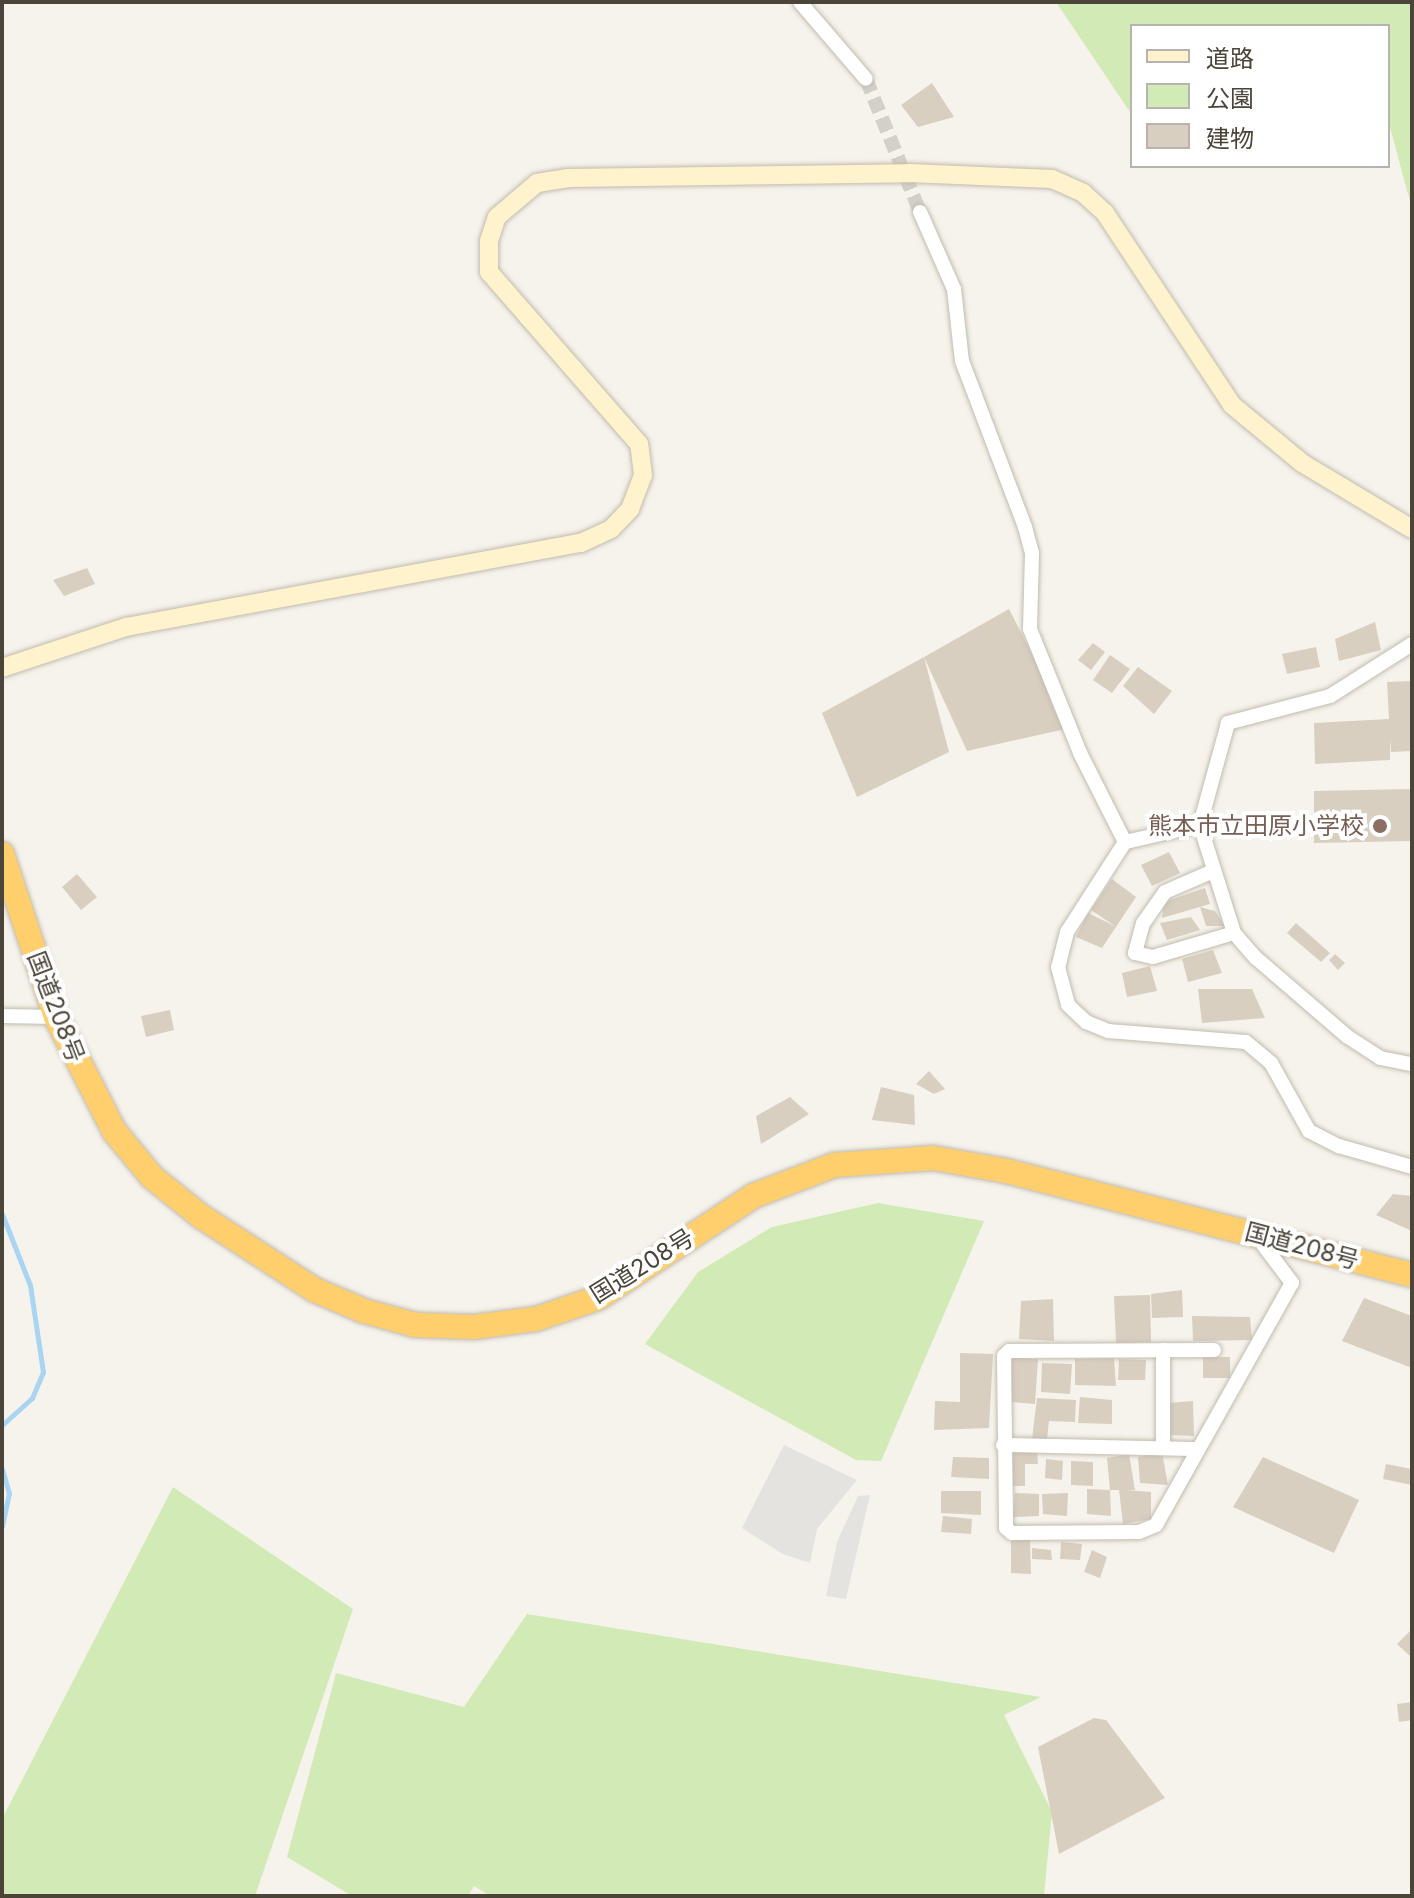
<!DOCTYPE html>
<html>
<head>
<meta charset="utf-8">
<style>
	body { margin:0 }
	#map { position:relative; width:1414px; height:1898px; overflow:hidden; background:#f6f3ec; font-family:Inter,"Noto Sans JP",sans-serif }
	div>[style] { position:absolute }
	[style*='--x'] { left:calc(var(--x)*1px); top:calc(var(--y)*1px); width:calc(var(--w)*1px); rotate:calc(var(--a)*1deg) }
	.green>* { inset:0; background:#d2eab5 }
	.parking>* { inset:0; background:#e5e3e0 }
	.stream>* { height:5px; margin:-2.5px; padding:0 2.5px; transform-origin:2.5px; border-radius:2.5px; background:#a9d4f2 }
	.building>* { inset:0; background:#d8cfc1 }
	.street-tunnel>* { height:14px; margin-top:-7px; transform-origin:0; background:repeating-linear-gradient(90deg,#d4d0c8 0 14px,transparent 0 21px) }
	.roads { filter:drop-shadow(0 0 2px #c2bbae) drop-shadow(0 0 2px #c2bbae) }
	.street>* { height:14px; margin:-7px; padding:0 7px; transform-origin:7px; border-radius:7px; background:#fff }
	.secondary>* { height:18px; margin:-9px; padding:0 9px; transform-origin:9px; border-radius:9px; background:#fff3cd }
	.highway>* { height:24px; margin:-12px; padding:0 12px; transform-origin:12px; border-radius:12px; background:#ffcf6e }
	.dots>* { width:22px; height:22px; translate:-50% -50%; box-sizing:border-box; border:4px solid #fff; border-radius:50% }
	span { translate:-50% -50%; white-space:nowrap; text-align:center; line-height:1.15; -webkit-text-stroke:8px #fff; paint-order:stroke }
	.education-label { font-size:24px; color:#785e54 }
	.right { translate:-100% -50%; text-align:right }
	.street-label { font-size:24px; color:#4b4439 }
	.frame { position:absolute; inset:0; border:4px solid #4b4439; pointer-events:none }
	.legend { position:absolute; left:1130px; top:24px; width:260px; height:144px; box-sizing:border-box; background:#fff; border:2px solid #b7b4b0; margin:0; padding:10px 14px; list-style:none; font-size:24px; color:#4b4439 }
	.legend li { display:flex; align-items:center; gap:16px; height:40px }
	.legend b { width:40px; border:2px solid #b7b4b0 }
</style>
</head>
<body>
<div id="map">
	<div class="green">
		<div style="clip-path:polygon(1056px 2px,1412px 2px,1412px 209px,1388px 120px,1388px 26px,1132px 26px,1132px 115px)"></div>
		<div style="clip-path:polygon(878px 1203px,984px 1221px,881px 1461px,856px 1460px,645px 1344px,698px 1272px,772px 1227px)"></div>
		<div style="clip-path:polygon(173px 1487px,353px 1609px,255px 1896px,2px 1896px,2px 1819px)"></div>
		<div style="clip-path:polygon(527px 1614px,1041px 1697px,1004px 1715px,1052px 1812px,1044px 1896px,490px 1896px,474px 1886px,468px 1896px,352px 1896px,287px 1857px,336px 1673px,464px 1707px)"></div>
	</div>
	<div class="parking">
		<div style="clip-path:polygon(784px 1445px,857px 1480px,817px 1529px,810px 1563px,783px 1554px,742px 1528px)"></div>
		<div style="clip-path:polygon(870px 1495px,846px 1599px,826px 1596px,837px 1542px,858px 1496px)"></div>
	</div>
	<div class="stream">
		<div style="--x:2;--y:1214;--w:76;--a:68.5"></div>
		<div style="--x:30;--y:1285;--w:88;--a:81.5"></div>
		<div style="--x:43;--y:1372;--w:28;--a:113"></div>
		<div style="--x:32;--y:1398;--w:40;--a:138"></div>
		<div style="--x:2;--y:1469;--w:25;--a:74"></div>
		<div style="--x:9;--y:1493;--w:34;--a:102"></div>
	</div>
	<div class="building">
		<div style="clip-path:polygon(932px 83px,954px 117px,918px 127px,901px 105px)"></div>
		<div style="clip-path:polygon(87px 568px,95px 584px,64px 596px,53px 580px)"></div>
		<div style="clip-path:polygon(1009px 609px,1070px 728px,967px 751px,924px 657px)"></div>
		<div style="clip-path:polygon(1375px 622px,1381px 650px,1339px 661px,1335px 639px)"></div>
		<div style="clip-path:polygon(1093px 643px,1105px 652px,1091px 670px,1078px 660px)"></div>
		<div style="clip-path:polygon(1316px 647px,1320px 667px,1287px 674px,1282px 654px)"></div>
		<div style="clip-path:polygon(1110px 655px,1130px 669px,1112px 693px,1093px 680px)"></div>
		<div style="clip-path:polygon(924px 657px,949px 752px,857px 797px,822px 713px)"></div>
		<div style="clip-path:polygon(1138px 667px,1172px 691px,1154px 714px,1123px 686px)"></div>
		<div style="clip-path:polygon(1412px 681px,1412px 751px,1391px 752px,1390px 738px,1390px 760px,1315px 764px,1314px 723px,1389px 719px,1387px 682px)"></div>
		<div style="clip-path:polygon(1412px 789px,1412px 841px,1314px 843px,1314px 791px)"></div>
		<div style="clip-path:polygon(1169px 852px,1180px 873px,1152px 886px,1141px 865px)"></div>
		<div style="clip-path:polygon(77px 874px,97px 897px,81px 910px,62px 887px)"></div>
		<div style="clip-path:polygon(1112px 879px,1136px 897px,1102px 948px,1076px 937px,1088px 913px,1115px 926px,1091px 910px)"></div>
		<div style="clip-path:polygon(1205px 888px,1210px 904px,1162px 918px,1164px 902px)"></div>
		<div style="clip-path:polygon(1200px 907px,1215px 911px,1225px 926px,1206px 926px)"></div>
		<div style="clip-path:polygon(1191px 917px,1200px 930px,1167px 940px,1160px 923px)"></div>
		<div style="clip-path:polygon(1296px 923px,1330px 953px,1321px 962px,1287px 933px)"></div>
		<div style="clip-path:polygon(1213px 950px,1222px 973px,1188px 982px,1182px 959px)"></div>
		<div style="clip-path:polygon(1335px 954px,1345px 963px,1338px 970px,1329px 960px)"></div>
		<div style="clip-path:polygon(1150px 966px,1157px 991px,1127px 997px,1122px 973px)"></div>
		<div style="clip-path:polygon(1198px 989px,1252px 989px,1265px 1018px,1202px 1023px)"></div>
		<div style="clip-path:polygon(170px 1010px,174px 1030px,146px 1037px,141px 1016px)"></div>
		<div style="clip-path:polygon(929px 1071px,945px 1089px,934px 1094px,916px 1084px)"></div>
		<div style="clip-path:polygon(881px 1087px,914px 1095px,915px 1125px,872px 1120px)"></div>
		<div style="clip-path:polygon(790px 1097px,809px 1114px,761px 1144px,756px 1116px)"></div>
		<div style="clip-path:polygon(1393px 1194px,1412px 1196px,1412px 1231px,1376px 1215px)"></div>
		<div style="clip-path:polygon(1182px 1290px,1183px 1317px,1152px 1318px,1151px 1294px)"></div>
		<div style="clip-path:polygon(1150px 1295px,1151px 1342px,1116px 1343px,1114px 1296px)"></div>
		<div style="clip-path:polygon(1364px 1298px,1412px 1316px,1412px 1368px,1342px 1341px)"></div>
		<div style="clip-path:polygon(1053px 1299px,1054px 1341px,1019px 1339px,1021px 1301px)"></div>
		<div style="clip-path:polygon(1192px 1316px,1250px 1317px,1252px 1340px,1193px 1341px)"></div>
		<div style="clip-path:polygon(960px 1353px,993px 1354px,989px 1428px,934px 1430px,935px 1401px,960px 1402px)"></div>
		<div style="clip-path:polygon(1203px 1357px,1230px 1357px,1230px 1378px,1203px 1378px)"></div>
		<div style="clip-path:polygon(1012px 1358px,1038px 1359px,1035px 1404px,1011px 1402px)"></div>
		<div style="clip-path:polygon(1114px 1358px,1116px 1386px,1075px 1385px,1075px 1359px)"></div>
		<div style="clip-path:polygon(1119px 1359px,1146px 1360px,1145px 1380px,1118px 1380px)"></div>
		<div style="clip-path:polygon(1042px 1363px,1072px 1364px,1070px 1394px,1041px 1392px)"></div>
		<div style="clip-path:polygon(1080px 1397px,1112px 1400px,1112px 1424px,1078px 1423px)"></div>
		<div style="clip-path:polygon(1037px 1398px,1076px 1400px,1075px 1422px,1049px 1421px,1047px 1439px,1032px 1439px)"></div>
		<div style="clip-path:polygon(1193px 1401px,1194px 1436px,1168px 1435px,1168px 1403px)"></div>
		<div style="clip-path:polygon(1006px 1450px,1037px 1451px,1038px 1464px,1025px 1464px,1025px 1486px,1006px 1486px)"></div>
		<div style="clip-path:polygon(1162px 1452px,1168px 1485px,1140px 1483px,1138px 1457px)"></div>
		<div style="clip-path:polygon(1129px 1454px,1135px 1490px,1126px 1490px,1151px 1492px,1151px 1519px,1123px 1524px,1119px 1490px,1110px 1490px,1107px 1458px)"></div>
		<div style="clip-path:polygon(953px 1457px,989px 1458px,989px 1479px,951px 1477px)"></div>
		<div style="clip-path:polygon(1263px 1457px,1359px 1500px,1334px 1553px,1233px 1507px)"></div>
		<div style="clip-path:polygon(1046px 1459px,1063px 1461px,1062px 1480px,1045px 1478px)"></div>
		<div style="clip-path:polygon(1071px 1461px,1093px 1462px,1093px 1486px,1071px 1485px)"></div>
		<div style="clip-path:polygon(1386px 1464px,1412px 1469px,1412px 1485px,1383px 1479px)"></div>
		<div style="clip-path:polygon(1087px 1489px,1110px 1490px,1111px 1516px,1087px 1514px)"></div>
		<div style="clip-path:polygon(941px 1491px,981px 1491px,981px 1515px,941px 1513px)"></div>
		<div style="clip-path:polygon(1015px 1493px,1039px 1494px,1039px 1516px,1013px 1517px)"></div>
		<div style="clip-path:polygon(1068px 1493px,1067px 1516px,1043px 1514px,1042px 1494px)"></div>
		<div style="clip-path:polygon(943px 1516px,972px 1519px,971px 1534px,941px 1532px)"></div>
		<div style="clip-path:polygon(1011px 1539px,1030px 1540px,1031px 1574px,1011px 1573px)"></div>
		<div style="clip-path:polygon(1061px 1542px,1082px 1544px,1080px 1560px,1060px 1559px)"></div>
		<div style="clip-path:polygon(1032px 1548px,1051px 1550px,1052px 1560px,1032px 1559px)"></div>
		<div style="clip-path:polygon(1092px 1550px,1107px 1557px,1100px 1578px,1084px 1572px)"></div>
		<div style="clip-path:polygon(1412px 1629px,1412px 1658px,1397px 1644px)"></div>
		<div style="clip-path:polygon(1412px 1702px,1412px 1720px,1399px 1722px,1397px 1704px)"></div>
		<div style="clip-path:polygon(1094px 1718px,1106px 1720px,1165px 1798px,1059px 1854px,1038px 1747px)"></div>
	</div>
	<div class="street-tunnel">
		<div style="--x:866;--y:79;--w:144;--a:67.9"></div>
	</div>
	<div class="roads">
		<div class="street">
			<div style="--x:800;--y:2;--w:101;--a:49.4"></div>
			<div style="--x:920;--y:212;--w:84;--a:66.2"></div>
			<div style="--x:954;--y:289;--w:72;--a:83.7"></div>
			<div style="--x:962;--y:361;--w:178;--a:69.2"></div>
			<div style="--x:1025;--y:527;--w:27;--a:75"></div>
			<div style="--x:1032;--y:553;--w:76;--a:91.5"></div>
			<div style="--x:1030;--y:629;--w:134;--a:68"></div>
			<div style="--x:1080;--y:753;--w:100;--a:63.2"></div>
			<div style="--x:1412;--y:644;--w:97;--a:147.6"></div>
			<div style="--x:1330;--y:696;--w:106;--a:165.2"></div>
			<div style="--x:1228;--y:723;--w:106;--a:105.4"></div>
			<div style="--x:1200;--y:825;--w:77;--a:167.2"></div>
			<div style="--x:1125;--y:842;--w:107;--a:122.8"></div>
			<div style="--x:1067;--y:932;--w:36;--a:104"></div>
			<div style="--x:1058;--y:967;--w:39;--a:75"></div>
			<div style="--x:1068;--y:1005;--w:25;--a:43"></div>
			<div style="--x:1086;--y:1022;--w:24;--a:22"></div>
			<div style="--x:1108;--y:1031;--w:138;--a:4.6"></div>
			<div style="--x:1246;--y:1042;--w:33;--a:40"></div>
			<div style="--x:1271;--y:1063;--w:78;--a:60.8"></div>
			<div style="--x:1309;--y:1131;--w:34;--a:27"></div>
			<div style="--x:1339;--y:1146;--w:76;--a:16"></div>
			<div style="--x:1200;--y:825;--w:113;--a:72.5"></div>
			<div style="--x:1234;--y:933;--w:33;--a:49"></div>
			<div style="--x:1256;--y:958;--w:121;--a:40.7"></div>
			<div style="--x:1348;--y:1037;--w:38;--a:33"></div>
			<div style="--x:1380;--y:1058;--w:33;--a:11"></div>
			<div style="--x:1211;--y:872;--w:50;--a:156.5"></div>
			<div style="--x:1165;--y:892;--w:38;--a:125"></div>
			<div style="--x:1143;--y:923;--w:31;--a:105"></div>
			<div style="--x:1135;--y:953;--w:18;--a:13"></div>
			<div style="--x:1153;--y:957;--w:84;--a:-16.5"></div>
			<div style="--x:2;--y:1016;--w:54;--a:1.1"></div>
			<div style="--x:1214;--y:1350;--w:205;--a:179.7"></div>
			<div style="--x:1009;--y:1351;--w:7;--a:135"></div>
			<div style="--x:1004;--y:1356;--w:172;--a:89.3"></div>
			<div style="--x:1006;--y:1528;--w:8;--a:40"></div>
			<div style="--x:1012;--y:1533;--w:127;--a:-0.5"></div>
			<div style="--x:1139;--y:1532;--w:18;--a:-22"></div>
			<div style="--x:1156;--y:1525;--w:278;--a:-60.7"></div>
			<div style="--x:1292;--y:1283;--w:46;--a:-127.1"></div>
			<div style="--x:1264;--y:1246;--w:10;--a:-73"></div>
			<div style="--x:1003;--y:1445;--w:195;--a:1.2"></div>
			<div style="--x:1163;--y:1445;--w:95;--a:-90"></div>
		</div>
		<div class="secondary">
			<div style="--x:2;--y:668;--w:131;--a:-18.3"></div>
			<div style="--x:126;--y:627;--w:463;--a:-10.5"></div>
			<div style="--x:581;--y:543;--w:33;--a:-25"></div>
			<div style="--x:611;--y:529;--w:28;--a:-46"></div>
			<div style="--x:630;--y:509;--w:36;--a:-69"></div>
			<div style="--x:643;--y:475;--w:31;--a:-97"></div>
			<div style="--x:639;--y:444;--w:228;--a:-131.1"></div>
			<div style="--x:489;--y:272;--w:31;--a:-90"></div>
			<div style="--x:489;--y:241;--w:25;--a:-72"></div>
			<div style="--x:497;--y:217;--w:52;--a:-40.4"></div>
			<div style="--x:537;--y:183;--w:32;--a:-9"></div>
			<div style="--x:569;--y:178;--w:340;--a:-0.8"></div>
			<div style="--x:909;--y:173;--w:143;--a:2.4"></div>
			<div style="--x:1052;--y:179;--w:34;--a:24"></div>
			<div style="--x:1083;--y:193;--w:30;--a:42"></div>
			<div style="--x:1105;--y:213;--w:230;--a:56.5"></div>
			<div style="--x:1232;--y:405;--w:91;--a:39.6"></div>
			<div style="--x:1302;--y:463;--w:128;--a:31"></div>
		</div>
		<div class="highway">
			<div style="--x:2;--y:854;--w:172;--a:71.7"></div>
			<div style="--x:56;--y:1017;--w:128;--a:63"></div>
			<div style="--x:114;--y:1131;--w:60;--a:50.4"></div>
			<div style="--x:152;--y:1177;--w:64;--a:38.7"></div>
			<div style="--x:202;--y:1217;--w:135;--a:32.9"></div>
			<div style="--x:315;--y:1290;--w:53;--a:23.2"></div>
			<div style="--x:364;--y:1311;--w:54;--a:15.1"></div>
			<div style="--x:416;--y:1325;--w:58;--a:2"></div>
			<div style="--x:474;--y:1327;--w:63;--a:-7.4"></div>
			<div style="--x:536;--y:1319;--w:65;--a:-18.7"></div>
			<div style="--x:598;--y:1298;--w:186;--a:-33.3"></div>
			<div style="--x:753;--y:1196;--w:87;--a:-20.9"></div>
			<div style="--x:834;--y:1165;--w:99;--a:-4"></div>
			<div style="--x:933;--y:1158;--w:75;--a:10"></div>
			<div style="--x:1007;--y:1171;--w:418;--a:14.4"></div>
		</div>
	</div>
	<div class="dots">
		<div style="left:1380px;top:826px;background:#8d6e63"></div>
	</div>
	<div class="education-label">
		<span class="right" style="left:1364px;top:826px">熊本市立田原小学校</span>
	</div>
	<div class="street-label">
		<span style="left:56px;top:1007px;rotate:69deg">国道208号</span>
		<span style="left:1302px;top:1246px;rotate:15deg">国道208号</span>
		<span style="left:642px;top:1266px;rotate:-32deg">国道208号</span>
	</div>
	<div class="frame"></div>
	<ul class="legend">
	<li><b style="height:10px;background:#fff3cd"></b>道路</li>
	<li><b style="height:22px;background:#d2eab5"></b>公園</li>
	<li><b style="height:22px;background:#d8cfc1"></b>建物</li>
	</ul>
</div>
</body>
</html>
